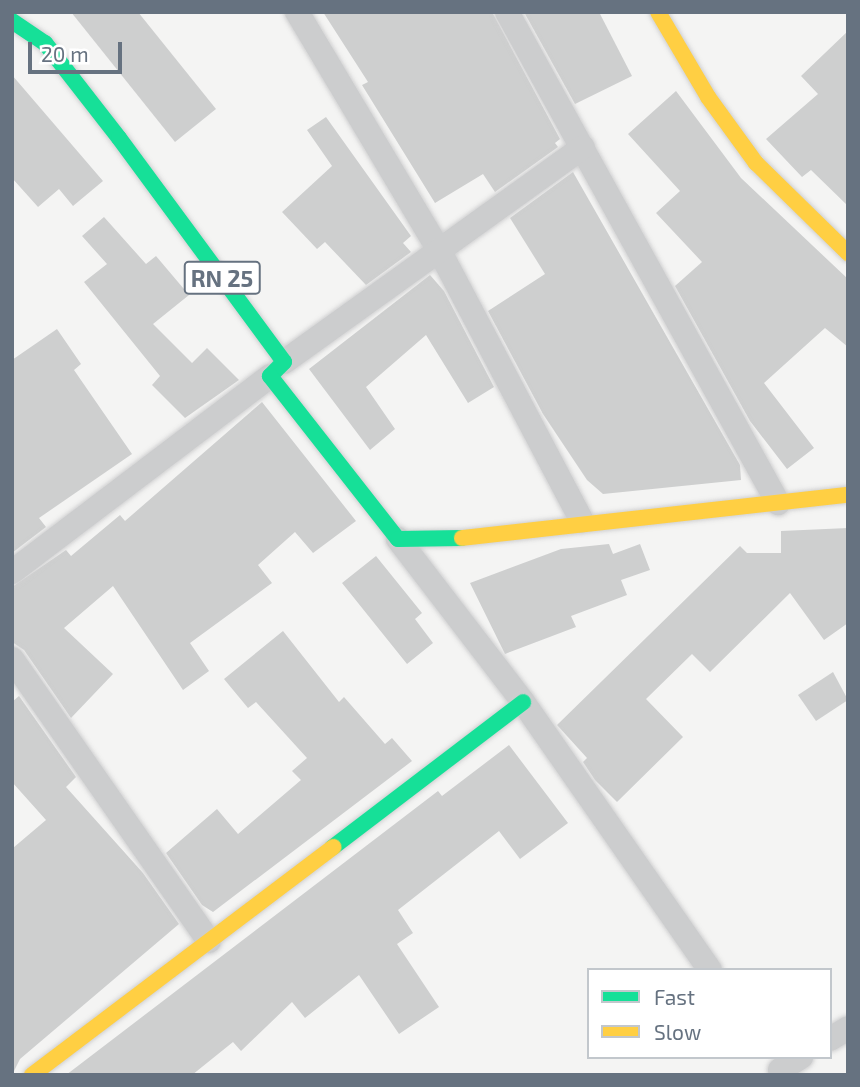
<!DOCTYPE html>
<html>
<head>
<meta charset="utf-8">
<style>
	body { margin:0 }
	#map { position:relative; width:860px; height:1087px; overflow:hidden; background:#f4f4f3; font-family:"Exo 2",sans-serif }
	div>[style] { position:absolute }
	[style*='--x'] { left:calc(var(--x)*1px); top:calc(var(--y)*1px); width:calc(var(--w)*1px); rotate:calc(var(--a)*1deg) }
	.building>* { inset:0; background:#cecfcf }
	.roads { filter:drop-shadow(0 0 2px #d0d0d1) drop-shadow(0 0 2px #d0d0d1) }
	.street>* { height:24px; margin:-12px; padding:0 12px; transform-origin:12px; border-radius:12px; background:#cccdce }
	.fast>* { height:16px; margin:-8px; padding:0 8px; transform-origin:8px; border-radius:8px; background:#16e098 }
	.slow>* { height:16px; margin:-8px; padding:0 8px; transform-origin:8px; border-radius:8px; background:#ffcf43 }
	span { translate:-50% -50%; white-space:nowrap; text-align:center; line-height:1.15; -webkit-text-stroke:7px #fff; paint-order:stroke }
	.shield-label span { padding:2px 5px; background:#fff; border:2px solid; border-radius:5px; -webkit-text-stroke-width:0 }
	.shield-label { font-size:23px; color:#667280; font-weight:700 }
	.frame { position:absolute; inset:0; border:14px solid #667280; pointer-events:none }
	.legend { position:absolute; left:587px; top:968px; width:245px; height:91px; box-sizing:border-box; background:#fff; border:2px solid #c2c7cc; margin:0; padding:9px 12px; list-style:none; font-size:21px; color:#667280 }
	.legend li { display:flex; align-items:center; gap:14px; height:35px }
	.legend b { width:35px; border:2px solid #c2c7cc }
	.scale { position:absolute; left:28px; top:42px; width:94px; height:32px; box-sizing:border-box; border:4px solid #667280; border-top:0; padding-left:9px; font-size:21px; line-height:24px; white-space:nowrap; color:#667280; -webkit-text-stroke:5px #fff; paint-order:stroke }
</style>
</head>
<body>
<div id="map">
	<div class="building">
		<div style="clip-path:polygon(71px 12px,138px 12px,216px 109px,175px 142px)"></div>
		<div style="clip-path:polygon(323px 12px,492px 12px,560px 139px,555px 143px,558px 147px,495px 192px,483px 174px,435px 203px,362px 85px,368px 82px)"></div>
		<div style="clip-path:polygon(524px 12px,599px 12px,632px 76px,575px 104px)"></div>
		<div style="clip-path:polygon(848px 31px,848px 206px,811px 170px,802px 177px,766px 139px,818px 94px,801px 76px)"></div>
		<div style="clip-path:polygon(12px 75px,103px 181px,73px 206px,59px 189px,38px 207px,12px 178px)"></div>
		<div style="clip-path:polygon(676px 91px,741px 178px,848px 279px,848px 347px,825px 328px,764px 383px,814px 448px,787px 469px,750px 421px,675px 286px,702px 262px,656px 213px,680px 191px,628px 134px)"></div>
		<div style="clip-path:polygon(326px 117px,411px 236px,403px 243px,411px 252px,366px 285px,325px 242px,317px 249px,282px 212px,332px 166px,307px 130px)"></div>
		<div style="clip-path:polygon(573px 172px,740px 465px,741px 480px,603px 494px,587px 480px,543px 414px,488px 311px,545px 274px,510px 218px)"></div>
		<div style="clip-path:polygon(104px 217px,146px 264px,156px 256px,189px 295px,153px 324px,192px 363px,207px 348px,239px 380px,185px 418px,152px 385px,160px 376px,84px 282px,107px 264px,82px 236px)"></div>
		<div style="clip-path:polygon(430px 275px,444px 291px,494px 387px,468px 403px,426px 335px,366px 387px,395px 429px,370px 450px,309px 369px)"></div>
		<div style="clip-path:polygon(57px 329px,81px 364px,74px 370px,132px 454px,39px 518px,46px 527px,12px 553px,12px 360px)"></div>
		<div style="clip-path:polygon(262px 402px,356px 521px,313px 553px,295px 532px,258px 565px,272px 583px,190px 643px,209px 671px,183px 690px,113px 586px,64px 628px,113px 674px,71px 718px,24px 650px,12px 642px,12px 587px,66px 550px,71px 556px,120px 515px,125px 521px)"></div>
		<div style="clip-path:polygon(848px 528px,848px 623px,824px 640px,790px 593px,710px 672px,692px 654px,646px 699px,683px 737px,617px 802px,595px 780px,583px 762px,587px 758px,557px 725px,740px 546px,747px 553px,781px 553px,781px 531px)"></div>
		<div style="clip-path:polygon(609px 544px,613px 554px,640px 544px,650px 570px,621px 580px,627px 595px,571px 616px,576px 627px,505px 654px,470px 583px,561px 549px)"></div>
		<div style="clip-path:polygon(376px 556px,422px 613px,415px 619px,433px 643px,407px 664px,342px 583px)"></div>
		<div style="clip-path:polygon(283px 631px,339px 702px,344px 697px,385px 744px,392px 738px,412px 761px,213px 912px,202px 905px,166px 853px,217px 809px,238px 834px,301px 780px,292px 771px,307px 758px,256px 702px,248px 708px,224px 679px)"></div>
		<div style="clip-path:polygon(833px 672px,848px 700px,816px 721px,798px 695px)"></div>
		<div style="clip-path:polygon(19px 696px,76px 777px,66px 787px,143px 873px,179px 924px,20px 1059px,12px 1075px,13px 848px,46px 820px,12px 782px,12px 702px)"></div>
		<div style="clip-path:polygon(509px 745px,568px 823px,520px 859px,499px 831px,398px 910px,413px 933px,397px 944px,439px 1007px,399px 1034px,359px 975px,305px 1018px,292px 1002px,241px 1051px,233px 1042px,192px 1075px,66px 1075px,438px 791px,442px 796px)"></div>
	</div>
	<div class="roads">
		<div class="street">
			<div style="--x:297;--y:12;--w:277;--a:59.2"></div>
			<div style="--x:439;--y:250;--w:306;--a:62.2"></div>
			<div style="--x:507;--y:12;--w:561;--a:61.1"></div>
			<div style="--x:284;--y:362;--w:368;--a:-35.7"></div>
			<div style="--x:398;--y:539;--w:205;--a:52.5"></div>
			<div style="--x:523;--y:702;--w:327;--a:55.1"></div>
			<div style="--x:12;--y:572;--w:324;--a:-37.2"></div>
			<div style="--x:12;--y:659;--w:344;--a:55.1"></div>
			<div style="--x:830;--y:1039;--w:21;--a:-31"></div>
			<div style="--x:780;--y:1070;--w:25;--a:-32"></div>
		</div>
		<div class="fast">
			<div style="--x:12;--y:21;--w:40;--a:34"></div>
			<div style="--x:45;--y:43;--w:120;--a:52.1"></div>
			<div style="--x:119;--y:138;--w:278;--a:53.6"></div>
			<div style="--x:284;--y:362;--w:20;--a:135"></div>
			<div style="--x:270;--y:376;--w:207;--a:51.9"></div>
			<div style="--x:398;--y:539;--w:64;--a:-0.9"></div>
			<div style="--x:333;--y:847;--w:239;--a:-37.3"></div>
		</div>
		<div class="slow">
			<div style="--x:658;--y:12;--w:99;--a:59.5"></div>
			<div style="--x:708;--y:97;--w:82;--a:54"></div>
			<div style="--x:756;--y:163;--w:129;--a:44.4"></div>
			<div style="--x:462;--y:538;--w:388;--a:-6.4"></div>
			<div style="--x:32;--y:1075;--w:378;--a:-37.1"></div>
		</div>
	</div>
	<div class="shield-label">
		<span style="left:222px;top:278px">RN 25</span>
	</div>
	<div class="frame"></div>
	<ul class="legend">
	<li><b style="height:9px;background:#16e098"></b>Fast</li>
	<li><b style="height:9px;background:#ffcf43"></b>Slow</li>
	</ul>
	<div class="scale">20 m</div>
</div>
</body>
</html>
